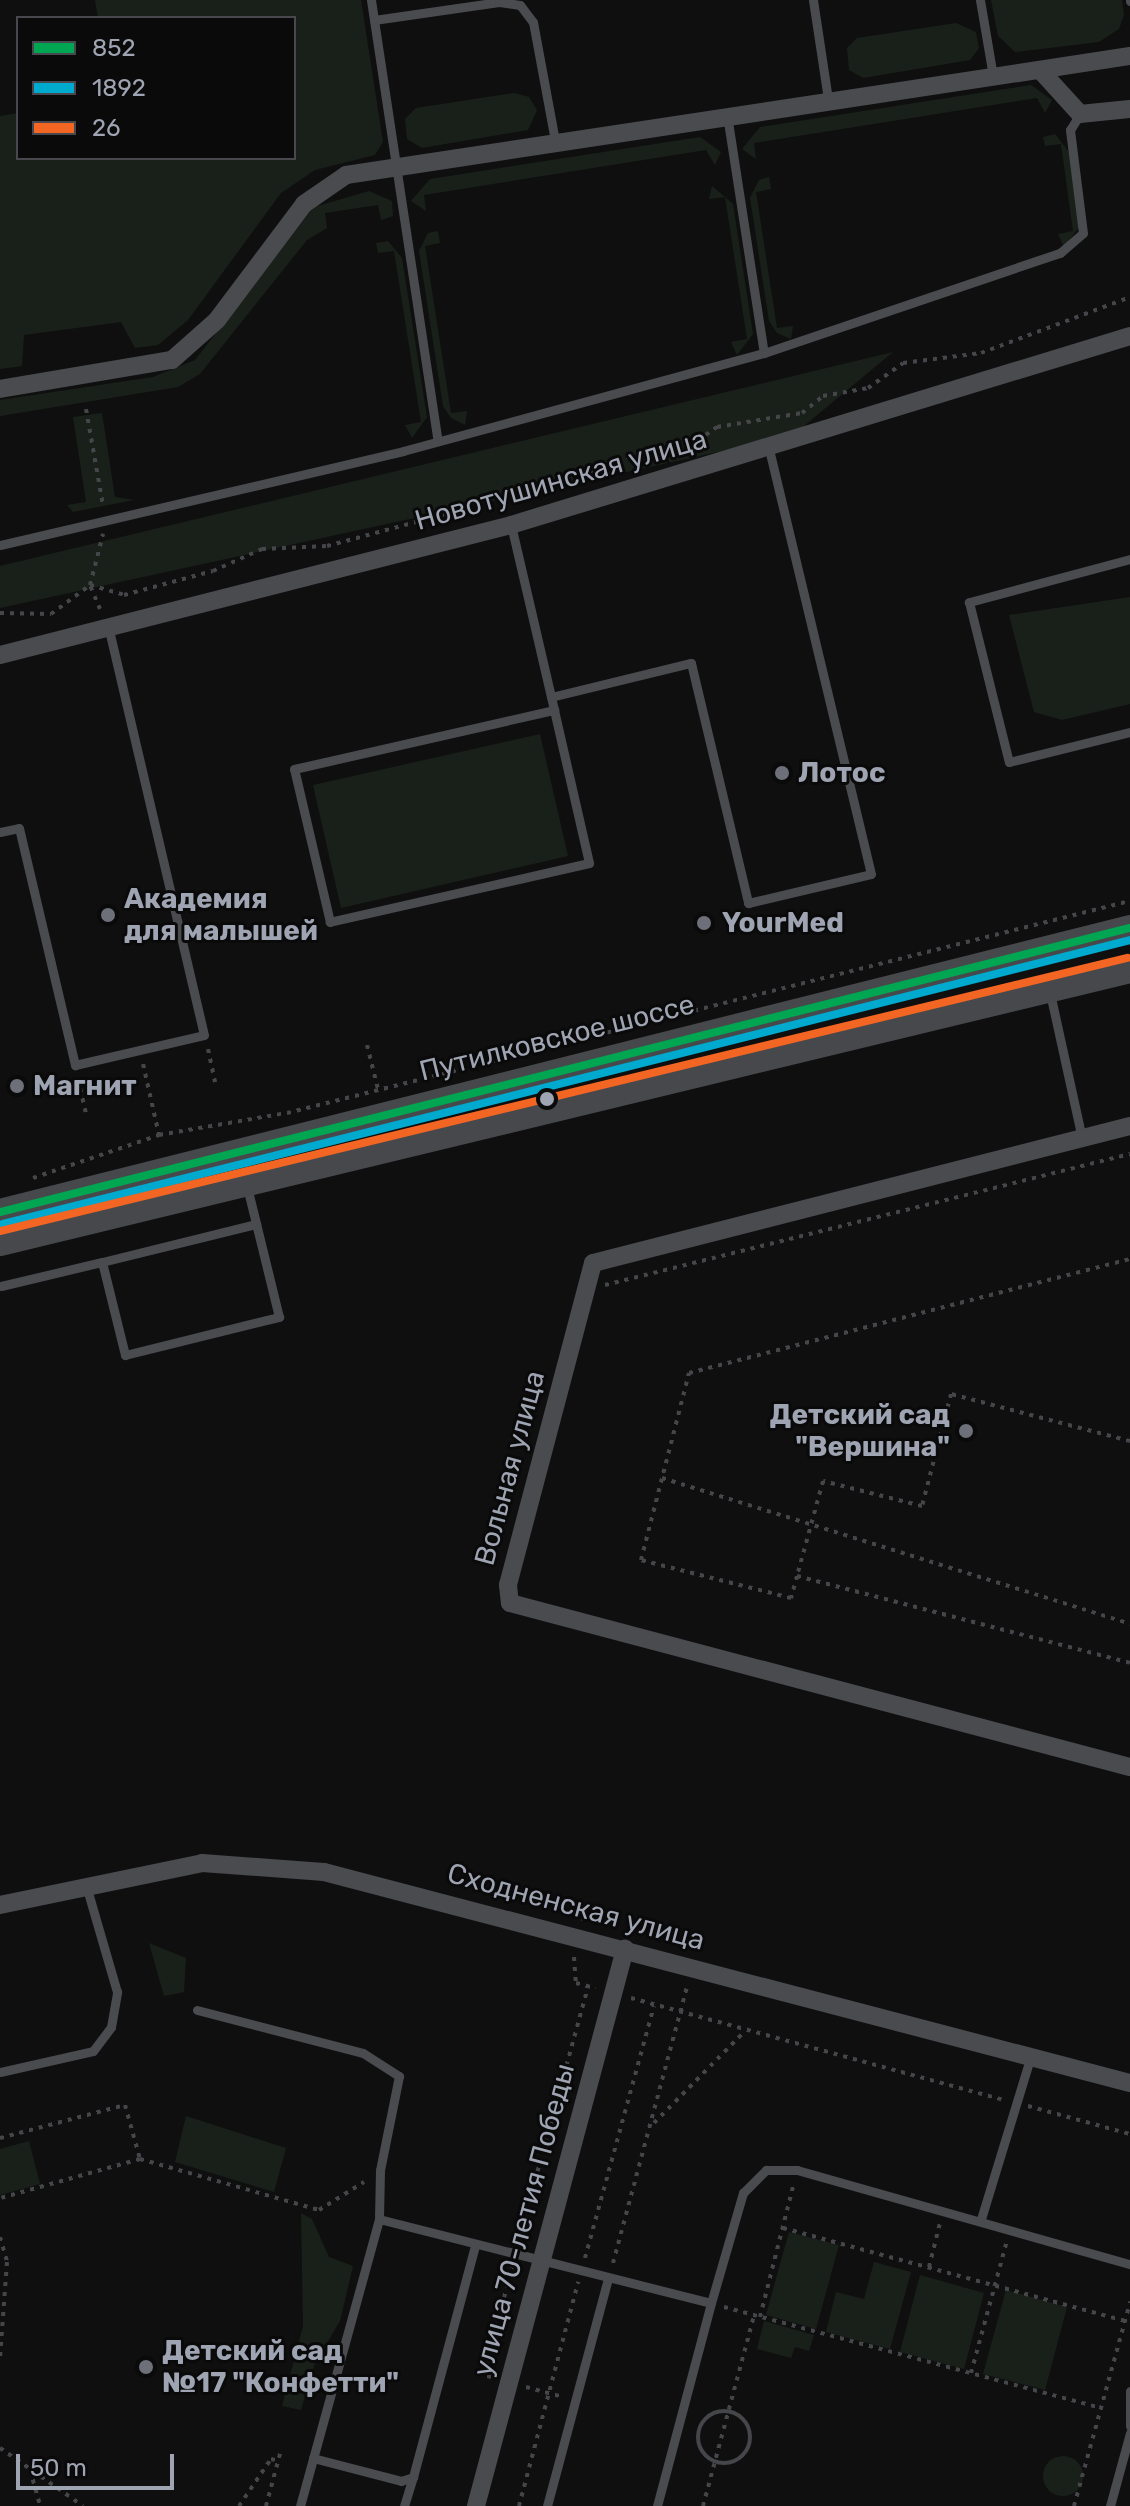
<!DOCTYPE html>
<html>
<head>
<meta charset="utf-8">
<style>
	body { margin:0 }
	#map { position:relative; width:1130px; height:2506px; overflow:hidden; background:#0f0f10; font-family:Rubik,sans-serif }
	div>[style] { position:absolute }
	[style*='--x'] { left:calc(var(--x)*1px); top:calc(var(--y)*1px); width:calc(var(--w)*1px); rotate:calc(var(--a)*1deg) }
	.green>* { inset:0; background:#19201a }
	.round { border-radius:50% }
	.path>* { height:4px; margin-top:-2px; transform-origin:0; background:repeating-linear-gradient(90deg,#45464a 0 4px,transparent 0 10px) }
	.path>.ring { margin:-2px; padding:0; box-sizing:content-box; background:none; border:4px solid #45464a; border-radius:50% }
	.service>* { height:9px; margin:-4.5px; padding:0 4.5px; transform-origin:4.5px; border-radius:4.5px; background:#4a4b4f }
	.minor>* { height:18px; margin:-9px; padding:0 9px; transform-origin:9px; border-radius:9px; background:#4a4b4f }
	.secondary>* { height:26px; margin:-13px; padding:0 13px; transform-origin:13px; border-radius:13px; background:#47484c }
	.bus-1>* { height:8px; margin:-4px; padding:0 4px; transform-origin:4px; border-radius:4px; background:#00a651 }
	.bus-2>* { height:8px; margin:-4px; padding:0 4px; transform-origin:4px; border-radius:4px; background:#00a9ce }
	.bus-3>* { height:8px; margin:-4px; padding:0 4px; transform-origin:4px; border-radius:4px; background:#f26522 }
	.dots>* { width:22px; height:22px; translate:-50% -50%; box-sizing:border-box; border:4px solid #0a0a0b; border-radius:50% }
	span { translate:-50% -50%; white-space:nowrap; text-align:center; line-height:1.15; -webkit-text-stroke:6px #0a0a0b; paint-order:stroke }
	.street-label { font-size:28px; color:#9fa4b2 }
	.poi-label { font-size:28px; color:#9fa4b2; font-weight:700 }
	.left { translate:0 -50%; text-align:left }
	.right { translate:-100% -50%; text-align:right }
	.legend { position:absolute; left:16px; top:16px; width:280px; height:144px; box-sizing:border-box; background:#0a0a0b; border:2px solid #46484e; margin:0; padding:10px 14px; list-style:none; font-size:24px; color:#9fa4b2 }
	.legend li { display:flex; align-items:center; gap:16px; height:40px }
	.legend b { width:40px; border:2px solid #46484e }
	.scale { position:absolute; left:16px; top:2454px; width:158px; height:36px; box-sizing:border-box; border:4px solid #9fa4b2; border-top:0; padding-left:10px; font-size:24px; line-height:28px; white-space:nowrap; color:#9fa4b2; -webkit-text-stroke:6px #0a0a0b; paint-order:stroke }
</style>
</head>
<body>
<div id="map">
	<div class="green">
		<div style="clip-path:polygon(95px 0,361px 0,383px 142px,375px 155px,315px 170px,281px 193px,188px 320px,158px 345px,135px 348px,121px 322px,24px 335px,22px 366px,0 369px,0 116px,18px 113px,18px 158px,294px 158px,294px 18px,98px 18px)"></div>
		<div style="clip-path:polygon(991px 0,1122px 0,1124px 15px,1119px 29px,1099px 42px,1015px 52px,998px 36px)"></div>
		<div style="clip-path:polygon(956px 23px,976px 32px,979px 48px,970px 60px,863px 78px,849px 70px,847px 48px,857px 38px)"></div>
		<div style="clip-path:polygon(1031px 85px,1052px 100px,1045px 113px,1037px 98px,754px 143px,756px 159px,742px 149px,760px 127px)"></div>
		<div style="clip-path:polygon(514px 93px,529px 97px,537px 110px,528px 130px,422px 148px,407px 139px,405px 119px,416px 108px)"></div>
		<div style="clip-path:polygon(1055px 134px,1069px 152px,1080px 226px,1064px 247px,1058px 234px,1073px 231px,1061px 144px,1045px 146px,1043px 137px)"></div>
		<div style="clip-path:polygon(700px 137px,721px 152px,715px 165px,706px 150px,424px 195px,426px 211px,411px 201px,430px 179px)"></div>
		<div style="clip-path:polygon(769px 177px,771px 189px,756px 192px,777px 328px,793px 326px,791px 339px,777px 333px,769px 321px,750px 198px,759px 180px)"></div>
		<div style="clip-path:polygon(712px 186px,733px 204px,753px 334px,737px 355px,731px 342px,747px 339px,725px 197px,709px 199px)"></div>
		<div style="clip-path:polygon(369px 191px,392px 201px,393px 216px,381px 220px,378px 205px,325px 213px,327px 228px,307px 240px,200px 374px,178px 387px,0 416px,0 400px,153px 377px,195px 360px,314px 207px)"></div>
		<div style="clip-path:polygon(438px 231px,440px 243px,425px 246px,451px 413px,467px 411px,465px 425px,451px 418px,443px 406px,419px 251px,428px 233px)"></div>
		<div style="clip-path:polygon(388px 241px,402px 258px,427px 417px,412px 438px,405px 425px,421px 422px,394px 251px,378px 253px,376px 243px)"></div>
		<div style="clip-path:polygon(893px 352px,792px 436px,0 608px,0 566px)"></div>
		<div style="clip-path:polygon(102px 413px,115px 497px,134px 500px,73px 512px,67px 505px,86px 502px,73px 417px)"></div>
		<div style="clip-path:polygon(1130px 597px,1130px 704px,1062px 720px,1034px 712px,1009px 615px)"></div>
		<div style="clip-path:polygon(540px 734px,568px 856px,341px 908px,313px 785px)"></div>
		<div style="clip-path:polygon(149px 1943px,186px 1958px,184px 1992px,164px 1996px)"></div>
		<div style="clip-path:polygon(186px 2116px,286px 2148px,274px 2192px,175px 2162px)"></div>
		<div style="clip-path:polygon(29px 2141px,40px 2184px,0 2195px,0 2149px)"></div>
		<div style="clip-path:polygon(301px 2213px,312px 2219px,329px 2257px,353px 2266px,340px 2321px,315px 2363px,301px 2410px,282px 2406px,303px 2326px)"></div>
		<div style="clip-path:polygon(789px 2232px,839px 2245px,816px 2329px,766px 2315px)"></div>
		<div style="clip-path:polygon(874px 2262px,911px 2272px,890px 2349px,826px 2332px,836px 2292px,864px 2299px)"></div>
		<div style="clip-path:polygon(920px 2275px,984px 2293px,964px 2369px,900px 2352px)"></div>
		<div style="clip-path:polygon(1006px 2290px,1067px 2307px,1045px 2390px,983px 2374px)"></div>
		<div style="clip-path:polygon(764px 2321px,814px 2335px,809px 2351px,795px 2347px,791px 2358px,757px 2349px)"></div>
		<div class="round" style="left:1043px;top:2456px;width:40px;height:40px"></div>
	</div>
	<div class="path">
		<div style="--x:86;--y:409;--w:97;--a:80"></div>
		<div style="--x:573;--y:484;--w:50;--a:-31.2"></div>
		<div style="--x:616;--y:458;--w:65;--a:-5.3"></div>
		<div style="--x:681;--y:452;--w:44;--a:-34.8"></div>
		<div style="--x:717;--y:427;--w:86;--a:-9.4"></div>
		<div style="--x:802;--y:413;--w:27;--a:-39"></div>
		<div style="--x:823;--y:396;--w:46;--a:-10.1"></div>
		<div style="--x:868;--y:388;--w:43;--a:-35.5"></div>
		<div style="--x:903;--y:363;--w:79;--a:-7.3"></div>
		<div style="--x:981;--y:353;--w:159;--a:-20.6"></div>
		<div style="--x:100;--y:609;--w:26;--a:-113"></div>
		<div style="--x:90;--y:585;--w:53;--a:-75.7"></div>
		<div style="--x:0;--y:613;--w:51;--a:1.1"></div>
		<div style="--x:51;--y:614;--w:49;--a:-36.6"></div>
		<div style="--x:90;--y:585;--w:35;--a:16"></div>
		<div style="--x:124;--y:595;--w:92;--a:-15.1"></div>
		<div style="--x:213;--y:571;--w:54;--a:-24.2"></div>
		<div style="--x:262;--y:549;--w:65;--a:-2.6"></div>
		<div style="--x:327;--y:546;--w:135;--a:-15.1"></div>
		<div style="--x:457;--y:511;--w:55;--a:-22.4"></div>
		<div style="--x:508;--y:490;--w:57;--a:-3"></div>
		<div style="--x:367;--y:1045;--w:45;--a:76"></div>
		<div style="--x:208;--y:1049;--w:34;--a:78"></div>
		<div style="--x:143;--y:1064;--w:73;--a:77.3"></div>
		<div style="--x:78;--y:1079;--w:35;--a:77"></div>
		<div style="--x:33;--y:1178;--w:133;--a:-18.8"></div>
		<div style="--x:159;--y:1135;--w:130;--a:-9.8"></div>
		<div style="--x:287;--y:1113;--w:869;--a:-14.12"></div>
		<div style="--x:605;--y:1285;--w:541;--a:-14.01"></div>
		<div style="--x:1130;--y:1441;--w:185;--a:-165.3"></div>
		<div style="--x:951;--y:1394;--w:116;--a:104.5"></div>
		<div style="--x:922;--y:1506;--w:102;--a:-165.8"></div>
		<div style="--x:823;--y:1481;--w:98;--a:105.3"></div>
		<div style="--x:797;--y:1576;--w:344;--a:14.6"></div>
		<div style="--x:662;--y:1478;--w:490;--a:17.3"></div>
		<div style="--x:797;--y:1576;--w:23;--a:105"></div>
		<div style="--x:791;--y:1598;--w:155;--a:-165.8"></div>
		<div style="--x:641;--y:1560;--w:193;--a:-75.6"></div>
		<div style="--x:689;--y:1373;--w:455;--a:-14.5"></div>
		<div style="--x:583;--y:1921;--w:16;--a:-76"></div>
		<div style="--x:697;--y:1950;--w:13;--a:-77"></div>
		<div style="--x:574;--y:1957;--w:26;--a:86"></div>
		<div style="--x:576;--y:1983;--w:20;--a:15"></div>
		<div style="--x:631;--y:1998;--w:387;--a:15.3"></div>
		<div style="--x:1028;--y:2106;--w:106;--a:15.4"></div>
		<div style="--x:654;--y:2123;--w:129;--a:-45.3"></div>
		<div style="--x:0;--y:2138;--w:129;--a:-14.8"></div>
		<div style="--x:125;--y:2105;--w:56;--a:74.5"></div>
		<div style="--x:140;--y:2159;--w:145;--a:164.4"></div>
		<div style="--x:140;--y:2159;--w:186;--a:15.9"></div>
		<div style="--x:319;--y:2210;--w:53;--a:-31.9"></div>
		<div style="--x:783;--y:2228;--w:360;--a:15.2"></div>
		<div style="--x:0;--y:2237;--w:26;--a:74"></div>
		<div style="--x:7;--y:2262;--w:96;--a:94.2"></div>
		<div style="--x:519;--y:2239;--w:262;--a:-74.7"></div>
		<div style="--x:585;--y:2258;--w:261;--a:-74.7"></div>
		<div style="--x:613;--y:2263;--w:287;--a:-75"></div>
		<div style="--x:929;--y:2267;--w:45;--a:-76"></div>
		<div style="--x:724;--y:2307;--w:390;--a:15"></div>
		<div style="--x:760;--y:2317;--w:138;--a:-75.8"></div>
		<div style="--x:971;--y:2373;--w:134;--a:-74.8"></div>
		<div style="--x:491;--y:2377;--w:7;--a:-164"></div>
		<div style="--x:484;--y:2375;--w:112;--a:-75.5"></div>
		<div style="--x:526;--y:2387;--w:39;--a:15"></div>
		<div class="ring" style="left:698px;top:2411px;width:48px;height:48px"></div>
		<div style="--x:0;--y:2448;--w:101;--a:34.9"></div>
		<div style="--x:30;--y:2470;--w:37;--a:74"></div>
		<div style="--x:239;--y:2506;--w:57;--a:-55.8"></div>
		<div style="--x:271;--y:2459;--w:7;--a:16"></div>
		<div style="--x:266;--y:2506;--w:58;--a:-75"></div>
		<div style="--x:519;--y:2506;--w:232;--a:-75.2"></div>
		<div style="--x:703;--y:2506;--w:198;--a:-75"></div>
		<div style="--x:1074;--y:2506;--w:212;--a:-74.6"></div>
	</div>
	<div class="service">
		<div style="--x:371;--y:0;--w:446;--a:81.4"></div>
		<div style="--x:813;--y:0;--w:100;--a:81.4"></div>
		<div style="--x:980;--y:0;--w:77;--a:80.3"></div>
		<div style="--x:1130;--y:0;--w:1;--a:90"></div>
		<div style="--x:374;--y:20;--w:126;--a:-8.2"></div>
		<div style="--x:499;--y:2;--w:21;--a:8"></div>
		<div style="--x:520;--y:5;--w:21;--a:53"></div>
		<div style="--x:533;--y:22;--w:121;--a:79.5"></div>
		<div style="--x:727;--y:115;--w:241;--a:81.2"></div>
		<div style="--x:511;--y:525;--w:190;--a:76.9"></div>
		<div style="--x:554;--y:710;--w:157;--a:77.1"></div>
		<div style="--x:589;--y:863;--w:266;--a:167.2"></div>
		<div style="--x:330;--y:922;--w:157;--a:-103.2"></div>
		<div style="--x:294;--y:769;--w:267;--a:-12.8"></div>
		<div style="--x:0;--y:545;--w:414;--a:-13.1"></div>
		<div style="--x:403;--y:451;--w:374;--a:-15.2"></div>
		<div style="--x:764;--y:353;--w:312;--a:-18.7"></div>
		<div style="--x:1060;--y:253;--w:30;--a:-41"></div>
		<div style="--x:1083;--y:233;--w:104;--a:-97.2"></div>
		<div style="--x:1070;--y:130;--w:19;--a:-58"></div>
		<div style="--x:1130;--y:559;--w:167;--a:165"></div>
		<div style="--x:969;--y:602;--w:165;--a:76"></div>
		<div style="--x:1009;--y:762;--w:125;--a:-13.9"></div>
		<div style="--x:551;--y:697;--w:144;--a:-13.7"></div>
		<div style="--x:691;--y:663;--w:247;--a:76.6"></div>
		<div style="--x:748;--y:903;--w:126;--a:-13.3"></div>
		<div style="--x:871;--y:874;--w:436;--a:-103.5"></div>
		<div style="--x:0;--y:832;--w:19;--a:-12"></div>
		<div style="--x:19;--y:828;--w:244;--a:76.7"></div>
		<div style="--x:75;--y:1065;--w:132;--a:-13.1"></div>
		<div style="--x:204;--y:1035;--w:416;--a:-103.2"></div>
		<div style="--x:1050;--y:993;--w:148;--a:77.6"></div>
		<div style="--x:102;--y:1262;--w:159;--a:-13.9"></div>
		<div style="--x:1;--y:1286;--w:104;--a:-13.4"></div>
		<div style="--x:102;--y:1262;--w:96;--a:76.1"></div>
		<div style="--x:125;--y:1355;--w:159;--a:-13.9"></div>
		<div style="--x:279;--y:1317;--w:134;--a:-103.8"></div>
		<div style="--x:197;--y:2010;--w:171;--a:14.5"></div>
		<div style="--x:363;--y:2053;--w:43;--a:32.6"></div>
		<div style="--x:399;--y:2076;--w:96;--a:101.4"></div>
		<div style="--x:380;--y:2170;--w:49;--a:91.2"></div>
		<div style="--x:0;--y:2072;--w:95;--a:-12.7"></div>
		<div style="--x:93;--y:2051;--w:30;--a:-53"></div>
		<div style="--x:111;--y:2027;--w:36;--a:-80"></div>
		<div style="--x:117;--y:1992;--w:111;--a:-106.2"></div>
		<div style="--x:981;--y:2219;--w:171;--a:-73"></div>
		<div style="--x:1130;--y:2391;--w:35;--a:90"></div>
		<div style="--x:313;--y:2458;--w:91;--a:14.6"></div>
		<div style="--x:401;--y:2481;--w:13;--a:-18"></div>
		<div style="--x:413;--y:2477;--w:240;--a:-75"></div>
		<div style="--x:300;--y:2506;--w:298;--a:-74.6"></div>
		<div style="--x:379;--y:2219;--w:342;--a:14.2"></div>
		<div style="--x:711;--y:2303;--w:115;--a:-73.8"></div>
		<div style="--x:743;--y:2193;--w:33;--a:-45"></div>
		<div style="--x:766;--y:2170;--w:31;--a:0"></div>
		<div style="--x:797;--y:2170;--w:346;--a:15.8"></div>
		<div style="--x:404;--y:2506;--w:30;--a:-73"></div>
		<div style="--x:547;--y:2506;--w:236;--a:-75"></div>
		<div style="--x:657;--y:2506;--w:210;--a:-75.1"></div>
		<div style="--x:1110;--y:2506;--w:76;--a:-74.7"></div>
	</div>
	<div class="minor">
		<div style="--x:1040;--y:70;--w:59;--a:47.7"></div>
		<div style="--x:1080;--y:114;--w:50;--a:-5.7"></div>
		<div style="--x:0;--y:389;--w:174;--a:-9.6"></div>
		<div style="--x:172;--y:360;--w:60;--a:-41.6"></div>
		<div style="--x:217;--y:320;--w:145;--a:-53.1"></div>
		<div style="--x:304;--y:204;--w:51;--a:-34.6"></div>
		<div style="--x:346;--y:175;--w:793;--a:-8.63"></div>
		<div style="--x:0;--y:655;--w:527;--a:-14.27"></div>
		<div style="--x:511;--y:525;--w:647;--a:-16.98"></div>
		<div style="--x:1130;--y:1126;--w:554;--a:165.69"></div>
		<div style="--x:593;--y:1263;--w:333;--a:104.8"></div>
		<div style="--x:508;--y:1585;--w:18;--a:84"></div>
		<div style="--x:510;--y:1603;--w:641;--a:14.82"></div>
		<div style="--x:0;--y:1905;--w:206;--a:-11.7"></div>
		<div style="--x:202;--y:1863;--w:122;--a:4.2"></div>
		<div style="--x:324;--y:1872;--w:833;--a:14.67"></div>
		<div style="--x:476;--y:2506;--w:577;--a:-75.02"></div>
	</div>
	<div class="secondary">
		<div style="--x:0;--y:1212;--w:1165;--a:-14.11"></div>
		<div style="--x:0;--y:1243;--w:1163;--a:-13.58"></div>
	</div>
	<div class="bus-1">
		<div style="--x:0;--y:1212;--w:1165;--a:-14.11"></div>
	</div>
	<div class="bus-2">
		<div style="--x:3;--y:1224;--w:1162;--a:-14.14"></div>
	</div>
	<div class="bus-3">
		<div style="--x:0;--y:1231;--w:1160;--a:-13.62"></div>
	</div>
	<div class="dots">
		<div style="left:782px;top:773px;background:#6d7079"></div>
		<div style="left:108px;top:915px;background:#6d7079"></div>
		<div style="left:704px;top:923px;background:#6d7079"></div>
		<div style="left:17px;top:1086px;background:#6d7079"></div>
		<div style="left:547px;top:1099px;background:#9fa4b2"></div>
		<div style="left:966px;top:1431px;background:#6d7079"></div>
		<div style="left:146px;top:2367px;background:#6d7079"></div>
	</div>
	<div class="street-label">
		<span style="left:561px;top:480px;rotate:-16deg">Новотушинская улица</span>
		<span style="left:557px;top:1038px;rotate:-14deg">Путилковское шоссе</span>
		<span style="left:510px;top:1468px;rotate:-75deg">Вольная улица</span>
		<span style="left:576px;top:1907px;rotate:15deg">Сходненская улица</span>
		<span style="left:524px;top:2220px;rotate:-75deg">улица 70-летия Победы</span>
	</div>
	<div class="poi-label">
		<span class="left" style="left:798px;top:773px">Лотос</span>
		<span class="left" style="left:124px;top:915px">Академия<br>для малышей</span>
		<span class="left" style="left:722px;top:923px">YourMed</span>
		<span class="left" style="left:33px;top:1086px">Магнит</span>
		<span class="right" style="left:950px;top:1431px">Детский сад<br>"Вершина"</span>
		<span class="left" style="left:162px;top:2367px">Детский сад<br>№17 "Конфетти"</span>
	</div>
	<ul class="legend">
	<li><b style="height:10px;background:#00a651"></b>852</li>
	<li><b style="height:10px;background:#00a9ce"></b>1892</li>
	<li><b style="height:10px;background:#f26522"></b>26</li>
	</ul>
	<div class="scale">50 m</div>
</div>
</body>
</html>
